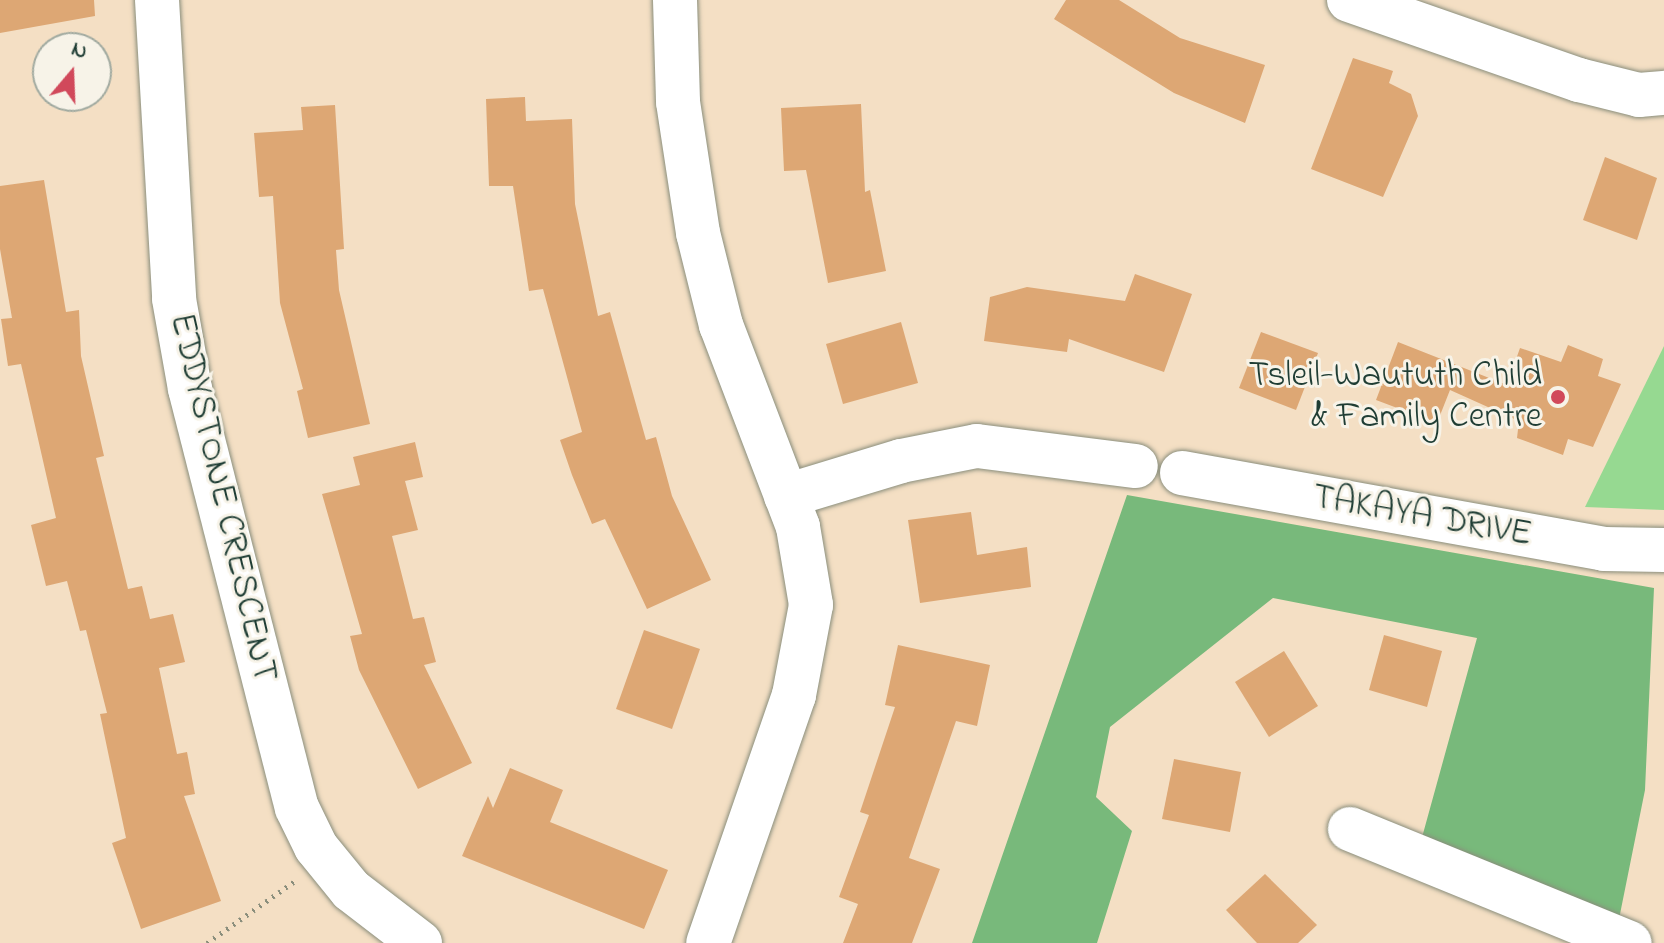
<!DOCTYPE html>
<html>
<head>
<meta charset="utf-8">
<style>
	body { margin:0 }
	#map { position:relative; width:1664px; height:943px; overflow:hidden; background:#f4dfc4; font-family:"Indie Flower",sans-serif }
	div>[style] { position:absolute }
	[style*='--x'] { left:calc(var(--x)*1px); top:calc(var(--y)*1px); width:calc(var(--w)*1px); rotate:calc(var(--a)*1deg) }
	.green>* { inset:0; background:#96d991 }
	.forest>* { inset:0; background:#78b97b }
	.building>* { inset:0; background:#dda774 }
	.path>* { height:5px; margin-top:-2.5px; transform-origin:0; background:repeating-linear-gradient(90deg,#8a8e7c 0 2px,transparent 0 8px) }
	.roads { filter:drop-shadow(0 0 2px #8a8e7c) drop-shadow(0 0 2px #8a8e7c) }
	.minor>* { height:44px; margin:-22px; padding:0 22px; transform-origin:22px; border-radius:22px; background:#fff }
	.dots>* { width:22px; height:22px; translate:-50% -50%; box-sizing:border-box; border:4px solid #f7f3e8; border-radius:50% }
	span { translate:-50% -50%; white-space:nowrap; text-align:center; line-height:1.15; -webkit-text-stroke:6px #f7f3e8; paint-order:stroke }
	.poi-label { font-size:36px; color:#1f3d34 }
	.right { translate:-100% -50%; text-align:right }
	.street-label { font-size:36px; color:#1f3d34 }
	.north { position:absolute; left:32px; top:32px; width:80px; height:80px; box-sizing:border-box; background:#f7f3e8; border:2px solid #a1aaa0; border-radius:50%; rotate:19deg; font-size:22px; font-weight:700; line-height:32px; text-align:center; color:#1f3d34 }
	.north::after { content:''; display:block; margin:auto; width:28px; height:36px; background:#d1495b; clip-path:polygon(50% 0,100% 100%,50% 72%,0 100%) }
</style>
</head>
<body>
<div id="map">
	<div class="green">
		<div style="clip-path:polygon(1664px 346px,1664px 510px,1585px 507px)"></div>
	</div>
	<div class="forest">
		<div style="clip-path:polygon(1127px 495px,1654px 588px,1645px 790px,1618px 924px,1421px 841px,1477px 638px,1273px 598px,1110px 727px,1096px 797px,1132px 831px,1097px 943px,972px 943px)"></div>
	</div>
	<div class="building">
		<div style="clip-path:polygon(0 0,94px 0,95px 16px,0 33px)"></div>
		<div style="clip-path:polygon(1066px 0,1119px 0,1180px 38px,1265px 65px,1245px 123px,1174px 93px,1054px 19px)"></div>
		<div style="clip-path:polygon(1353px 58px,1393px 71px,1389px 83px,1411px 94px,1418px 116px,1383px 197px,1311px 169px)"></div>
		<div style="clip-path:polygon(525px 97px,526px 121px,572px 119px,575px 204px,598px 316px,610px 312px,646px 440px,656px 437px,672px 496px,711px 580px,647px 609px,605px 519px,592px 524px,572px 475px,560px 440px,582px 432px,543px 289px,529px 291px,513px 186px,489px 186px,486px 99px)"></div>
		<div style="clip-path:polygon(861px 104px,865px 192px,870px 190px,886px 271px,828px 283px,806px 170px,784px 171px,781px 108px)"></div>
		<div style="clip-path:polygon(335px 105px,344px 249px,336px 250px,339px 290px,370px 424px,308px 438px,297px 391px,303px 389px,280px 303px,273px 196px,259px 197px,254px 133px,303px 130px,301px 107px)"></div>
		<div style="clip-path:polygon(1605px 157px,1657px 178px,1637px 240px,1583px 220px)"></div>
		<div style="clip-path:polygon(44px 180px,66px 312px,79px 310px,81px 356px,104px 456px,96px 458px,128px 589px,142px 586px,150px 619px,173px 614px,185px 662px,159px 668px,177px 754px,187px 752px,195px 794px,184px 796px,221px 901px,141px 929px,112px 843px,126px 838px,100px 714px,107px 713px,86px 630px,80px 631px,67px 581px,46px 586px,31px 525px,56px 518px,21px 364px,8px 366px,1px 319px,12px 318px,0 249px,0 186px)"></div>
		<div style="clip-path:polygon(1135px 274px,1192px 294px,1164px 372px,1069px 339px,1067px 352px,984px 341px,990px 297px,1027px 287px,1125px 301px)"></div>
		<div style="clip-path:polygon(901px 322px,918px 383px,843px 404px,826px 344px)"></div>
		<div style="clip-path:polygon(1261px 332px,1318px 353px,1296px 410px,1239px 388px)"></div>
		<div style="clip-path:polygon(1398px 342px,1507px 385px,1520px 348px,1561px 362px,1568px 345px,1603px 359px,1598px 376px,1621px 384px,1593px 447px,1568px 439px,1563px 455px,1517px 438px,1519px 421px,1450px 390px,1437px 423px,1376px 400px)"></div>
		<div style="clip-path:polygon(415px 442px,423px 477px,405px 481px,418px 530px,392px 536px,413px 619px,424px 617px,436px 662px,424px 665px,472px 763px,418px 789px,359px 670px,350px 636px,362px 634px,322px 494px,360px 485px,353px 457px)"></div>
		<div style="clip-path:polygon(971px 512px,977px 555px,1027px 547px,1031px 587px,920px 603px,908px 520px)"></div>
		<div style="clip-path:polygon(644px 630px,700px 649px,672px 729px,616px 709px)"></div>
		<div style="clip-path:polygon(1384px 635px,1442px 651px,1427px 707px,1369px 690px)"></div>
		<div style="clip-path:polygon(898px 645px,990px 665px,977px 726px,956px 721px,909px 858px,940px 869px,912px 943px,843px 943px,858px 904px,839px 897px,869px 815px,860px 812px,895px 707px,885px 705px)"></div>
		<div style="clip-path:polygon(1284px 651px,1318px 706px,1269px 737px,1235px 682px)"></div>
		<div style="clip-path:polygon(1174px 759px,1241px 772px,1230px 832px,1162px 819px)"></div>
		<div style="clip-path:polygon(510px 768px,563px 790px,550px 822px,668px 870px,644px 929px,462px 856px,488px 796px,493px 808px)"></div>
		<div style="clip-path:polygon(1265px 874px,1317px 925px,1298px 943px,1257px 943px,1226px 910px)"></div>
	</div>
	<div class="path">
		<div style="--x:207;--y:943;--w:108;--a:-35.2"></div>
	</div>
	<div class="roads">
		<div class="minor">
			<div style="--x:157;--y:0;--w:299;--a:86.7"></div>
			<div style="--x:174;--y:299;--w:91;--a:79.9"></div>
			<div style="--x:190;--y:389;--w:432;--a:75.7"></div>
			<div style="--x:297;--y:808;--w:43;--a:64"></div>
			<div style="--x:316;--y:847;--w:55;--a:50.9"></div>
			<div style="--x:351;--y:890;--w:87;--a:37.5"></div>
			<div style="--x:675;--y:0;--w:102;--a:88.3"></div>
			<div style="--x:678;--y:102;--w:133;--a:81.3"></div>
			<div style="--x:698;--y:233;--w:95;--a:76"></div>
			<div style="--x:721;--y:325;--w:216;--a:69.1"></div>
			<div style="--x:798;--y:527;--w:79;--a:80.5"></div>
			<div style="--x:811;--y:605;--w:92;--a:100.7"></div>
			<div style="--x:794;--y:695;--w:262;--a:109.1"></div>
			<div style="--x:1349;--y:0;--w:244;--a:19.2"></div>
			<div style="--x:1579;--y:80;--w:62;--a:14"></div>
			<div style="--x:1639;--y:95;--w:25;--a:-5"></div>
			<div style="--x:1182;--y:473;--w:429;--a:10.2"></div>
			<div style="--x:1604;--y:549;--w:60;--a:1"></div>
			<div style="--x:786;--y:496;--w:120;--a:-16.9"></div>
			<div style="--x:901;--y:461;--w:77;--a:-11.2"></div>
			<div style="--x:977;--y:446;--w:160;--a:7.2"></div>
			<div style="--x:1350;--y:829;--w:302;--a:22.2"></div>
		</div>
	</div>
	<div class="dots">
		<div style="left:1558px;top:397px;background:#d1495b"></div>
	</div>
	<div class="poi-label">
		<span class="right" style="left:1542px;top:397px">Tsleil-Waututh Child<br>&amp; Family Centre</span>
	</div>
	<div class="street-label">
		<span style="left:222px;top:498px;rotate:77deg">EDDYSTONE CRESCENT</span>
		<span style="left:1422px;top:517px;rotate:10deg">TAKAYA DRIVE</span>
	</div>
	<div class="north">N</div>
</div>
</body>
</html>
